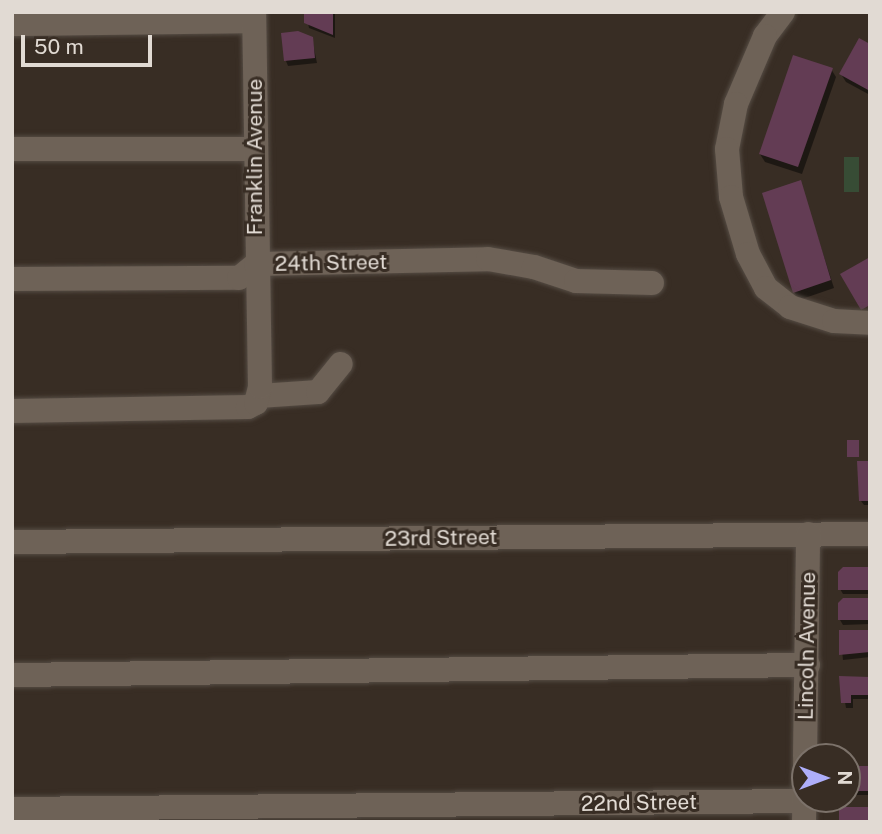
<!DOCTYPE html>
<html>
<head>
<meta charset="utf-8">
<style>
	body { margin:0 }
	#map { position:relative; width:882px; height:834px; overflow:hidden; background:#382d24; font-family:"Public Sans",sans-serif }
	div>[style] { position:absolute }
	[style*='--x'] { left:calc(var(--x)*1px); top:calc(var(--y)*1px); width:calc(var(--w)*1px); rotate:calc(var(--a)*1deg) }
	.green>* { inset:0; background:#374c35 }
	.shadow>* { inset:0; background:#0007 }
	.building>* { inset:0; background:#633c54 }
	.roads { filter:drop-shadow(0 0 2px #554c44) drop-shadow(0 0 2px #554c44) }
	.minor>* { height:24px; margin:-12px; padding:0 12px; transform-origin:12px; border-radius:12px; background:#6e6257 }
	span { translate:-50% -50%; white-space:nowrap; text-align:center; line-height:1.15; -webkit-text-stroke:6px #382d24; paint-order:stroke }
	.street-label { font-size:21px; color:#e1dad3 }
	.frame { position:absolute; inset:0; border:14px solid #e1dad3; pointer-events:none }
	.north { position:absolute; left:791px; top:743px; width:70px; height:70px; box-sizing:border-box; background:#382d24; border:2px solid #7c726a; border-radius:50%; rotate:90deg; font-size:19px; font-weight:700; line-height:28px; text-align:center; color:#e1dad3 }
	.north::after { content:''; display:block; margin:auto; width:24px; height:32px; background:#aeaefa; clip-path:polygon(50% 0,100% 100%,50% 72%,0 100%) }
	.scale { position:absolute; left:21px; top:35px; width:131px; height:32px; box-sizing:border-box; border:4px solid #e1dad3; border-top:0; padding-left:9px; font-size:21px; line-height:24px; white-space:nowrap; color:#e1dad3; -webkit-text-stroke:5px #382d24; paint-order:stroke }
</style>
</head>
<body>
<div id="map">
	<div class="green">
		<div style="clip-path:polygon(844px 157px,859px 157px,859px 192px,844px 192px)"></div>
	</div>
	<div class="shadow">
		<div style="clip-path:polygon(306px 12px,335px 12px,335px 38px,309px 28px)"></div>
		<div style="clip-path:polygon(312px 38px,317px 63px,288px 66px,286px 61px)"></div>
		<div style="clip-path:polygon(870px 46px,870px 95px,846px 82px,841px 74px)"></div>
		<div style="clip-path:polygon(831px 69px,836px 77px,802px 174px,765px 162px,760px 154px)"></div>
		<div style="clip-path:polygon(800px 182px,834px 288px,799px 300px,794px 292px)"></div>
		<div style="clip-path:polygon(870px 463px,870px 505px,864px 505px,861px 501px)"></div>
		<div style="clip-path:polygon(870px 569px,870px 594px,843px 594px,840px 589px)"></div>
		<div style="clip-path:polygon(870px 600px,870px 624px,843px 625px,840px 620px)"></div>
		<div style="clip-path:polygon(840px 631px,870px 631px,870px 657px,843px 660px)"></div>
		<div style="clip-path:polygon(841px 678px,870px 679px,870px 699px,853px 699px,853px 708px,846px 708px)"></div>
		<div style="clip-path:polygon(847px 767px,870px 768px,870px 795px,847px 795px)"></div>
	</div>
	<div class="building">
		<div style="clip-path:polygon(304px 12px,333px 12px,333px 35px,304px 23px)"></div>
		<div style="clip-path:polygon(298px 31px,313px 37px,315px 58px,284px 61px,281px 33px)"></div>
		<div style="clip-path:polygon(859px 38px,870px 44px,870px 91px,839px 74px)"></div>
		<div style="clip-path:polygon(793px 55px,833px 68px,798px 167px,759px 154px)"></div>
		<div style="clip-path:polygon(801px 180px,831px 280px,793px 293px,762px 193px)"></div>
		<div style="clip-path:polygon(870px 257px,870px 305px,861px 310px,840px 274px)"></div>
		<div style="clip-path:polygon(847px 440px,859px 440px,859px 457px,847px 457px)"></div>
		<div style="clip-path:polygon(857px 461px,870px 461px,870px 501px,859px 501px)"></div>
		<div style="clip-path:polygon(843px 567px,870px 567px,870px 590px,838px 590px,838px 572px)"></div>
		<div style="clip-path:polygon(843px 598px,870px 598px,870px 620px,838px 620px,838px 603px)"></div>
		<div style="clip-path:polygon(839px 630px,870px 630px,870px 652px,839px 655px)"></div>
		<div style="clip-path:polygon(839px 676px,870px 677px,870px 695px,851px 695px,851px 703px,841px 703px)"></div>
		<div style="clip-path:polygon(847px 766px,870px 766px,870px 791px,847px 791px)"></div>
		<div style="clip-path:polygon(839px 807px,870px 807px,870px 822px,839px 822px)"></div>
	</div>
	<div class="roads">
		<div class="minor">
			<div style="--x:783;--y:12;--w:30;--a:127"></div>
			<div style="--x:765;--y:36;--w:74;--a:113.1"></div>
			<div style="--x:736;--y:104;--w:46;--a:101.3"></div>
			<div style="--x:727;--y:149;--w:48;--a:85.2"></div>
			<div style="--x:731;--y:197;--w:59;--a:73.4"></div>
			<div style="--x:748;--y:254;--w:38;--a:62"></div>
			<div style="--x:766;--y:288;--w:31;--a:38"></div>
			<div style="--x:790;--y:307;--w:46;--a:17.7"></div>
			<div style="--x:834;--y:321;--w:36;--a:3"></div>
			<div style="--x:12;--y:24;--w:242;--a:-0.7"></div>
			<div style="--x:12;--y:149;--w:243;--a:0"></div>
			<div style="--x:12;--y:279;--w:227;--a:-0.3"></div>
			<div style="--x:239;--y:278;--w:22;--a:-39"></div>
			<div style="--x:256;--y:264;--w:232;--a:-1.2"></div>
			<div style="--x:488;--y:259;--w:47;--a:9.9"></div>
			<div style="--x:534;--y:267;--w:44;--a:18.4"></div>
			<div style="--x:576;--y:281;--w:76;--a:1.5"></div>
			<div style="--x:259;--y:396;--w:59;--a:-3.9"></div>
			<div style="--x:318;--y:392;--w:36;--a:-51"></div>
			<div style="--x:12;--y:411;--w:236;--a:-1"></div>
			<div style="--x:248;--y:407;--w:9;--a:-27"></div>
			<div style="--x:256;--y:403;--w:16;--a:-76"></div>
			<div style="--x:260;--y:387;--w:375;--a:-90.9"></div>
			<div style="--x:12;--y:542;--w:858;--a:-0.53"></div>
			<div style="--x:12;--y:675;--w:796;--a:-0.72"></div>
			<div style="--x:805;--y:757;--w:223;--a:-89.2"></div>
			<div style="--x:12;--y:809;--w:792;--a:-0.58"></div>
			<div style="--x:804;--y:822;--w:60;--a:-89"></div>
		</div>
	</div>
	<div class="street-label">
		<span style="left:255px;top:157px;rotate:-90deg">Franklin Avenue</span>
		<span style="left:331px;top:263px;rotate:-1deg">24th Street</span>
		<span style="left:441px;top:538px;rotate:-1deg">23rd Street</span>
		<span style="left:807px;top:646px;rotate:-89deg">Lincoln Avenue</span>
		<span style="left:639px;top:803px;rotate:-1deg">22nd Street</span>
	</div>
	<div class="frame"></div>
	<div class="north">N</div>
	<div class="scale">50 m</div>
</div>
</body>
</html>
